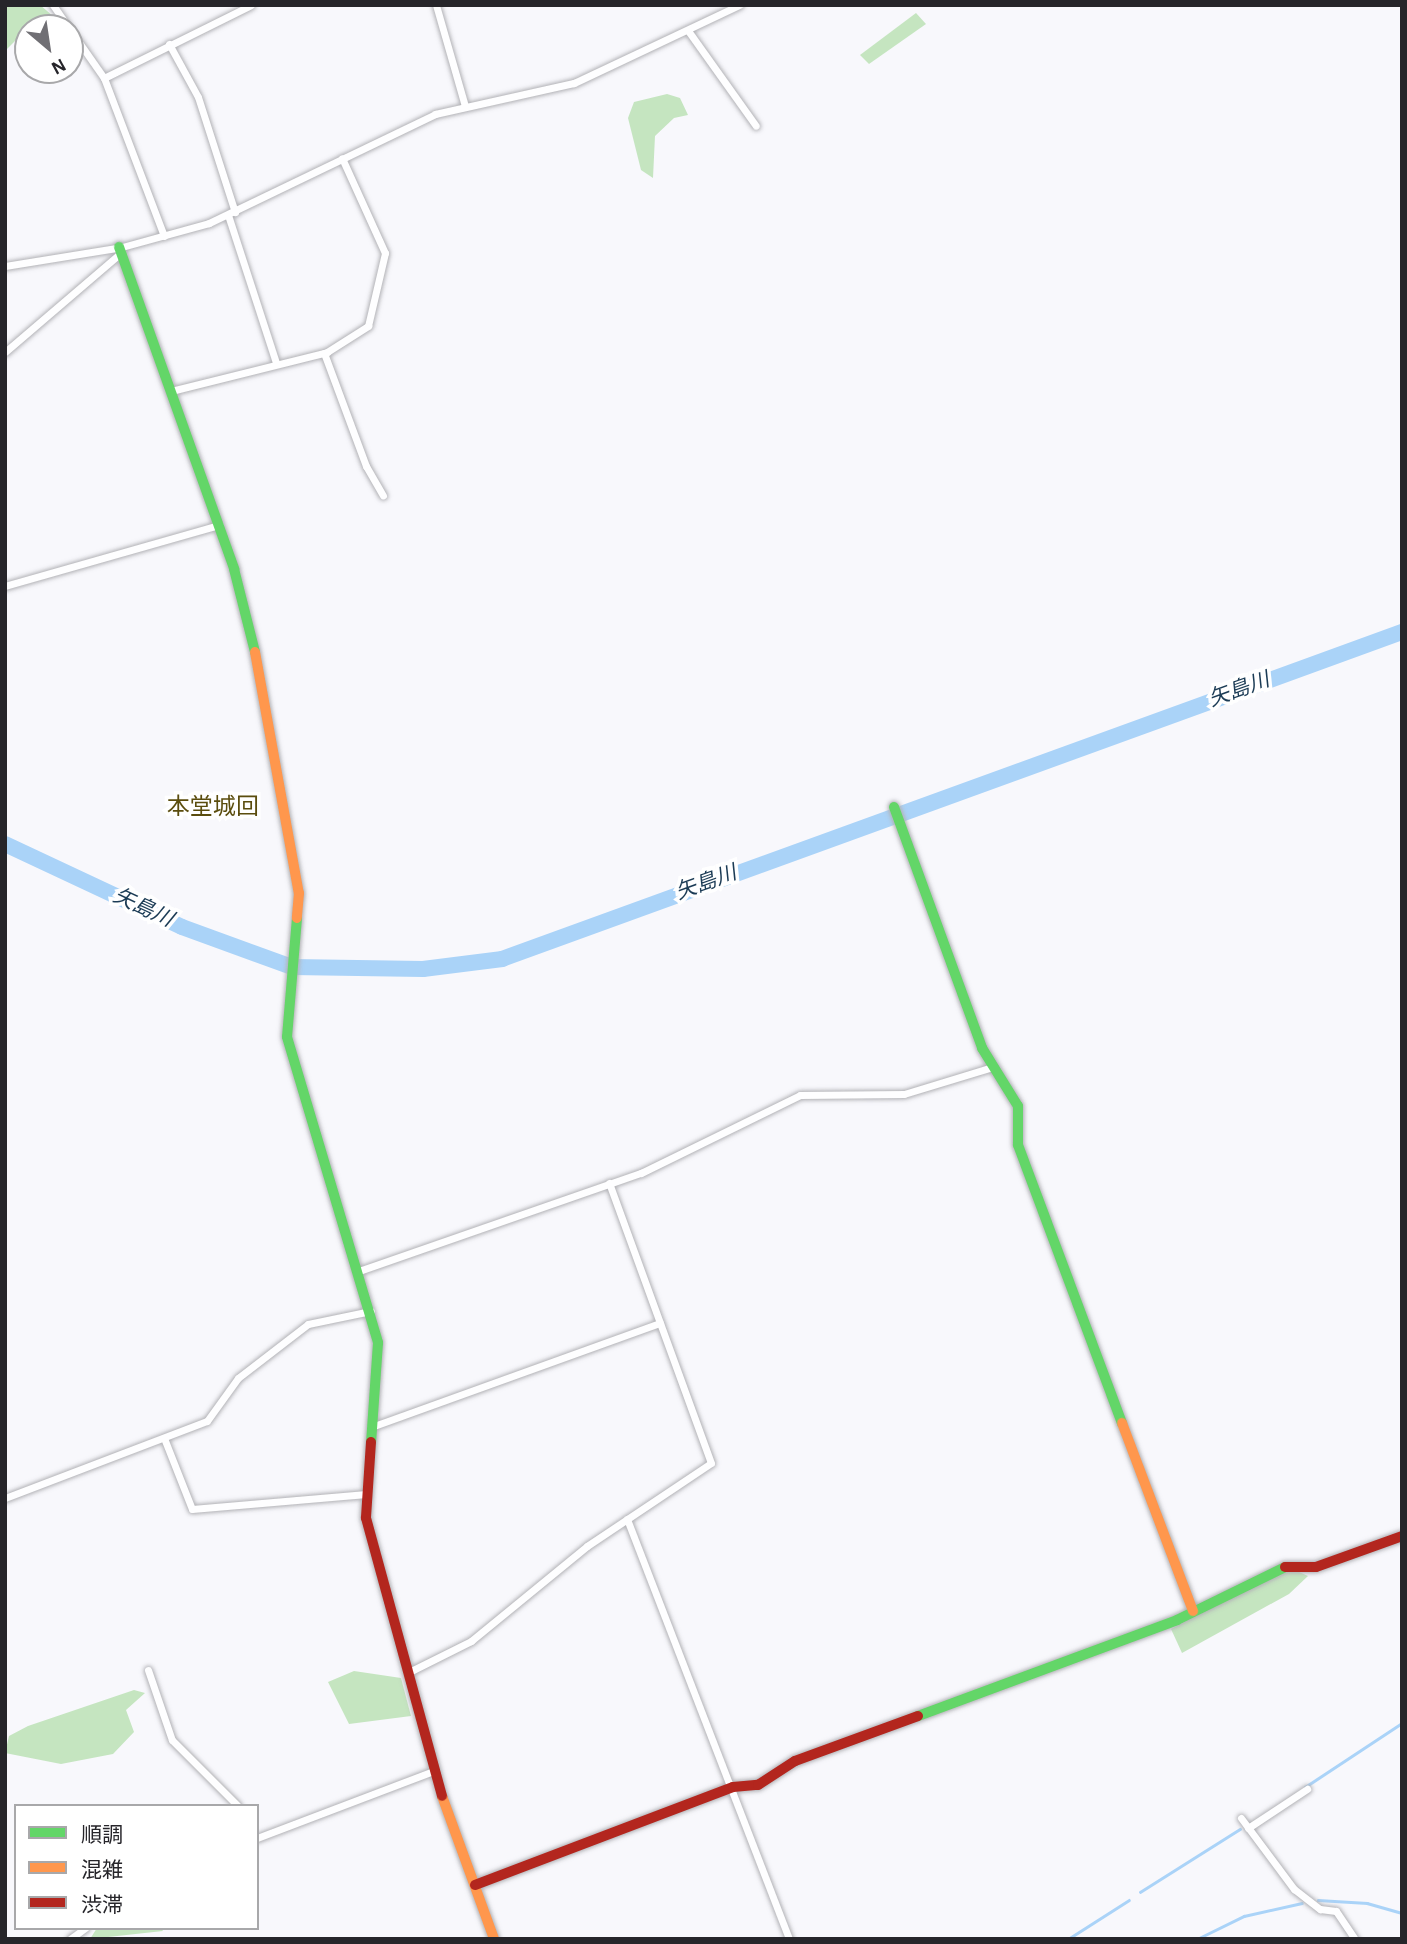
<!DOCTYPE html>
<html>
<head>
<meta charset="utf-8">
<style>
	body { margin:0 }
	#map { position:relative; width:1407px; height:1944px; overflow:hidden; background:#f8f8fc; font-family:"Alegreya Sans","Noto Sans JP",sans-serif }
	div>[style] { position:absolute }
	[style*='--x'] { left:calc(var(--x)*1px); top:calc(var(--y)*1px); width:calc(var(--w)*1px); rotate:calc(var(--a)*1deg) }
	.green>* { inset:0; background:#c5e5c0 }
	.stream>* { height:2.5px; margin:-1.25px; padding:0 1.25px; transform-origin:1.25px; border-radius:1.25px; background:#aad3f8 }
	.river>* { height:16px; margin:-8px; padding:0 8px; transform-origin:8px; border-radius:8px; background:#aad3f8 }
	.roads { filter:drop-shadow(0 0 2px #b2b2b6) drop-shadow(0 0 2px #b2b2b6) }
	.street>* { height:7px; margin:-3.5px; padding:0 3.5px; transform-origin:3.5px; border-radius:3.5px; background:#fefeff }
	.fast>* { height:10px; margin:-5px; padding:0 5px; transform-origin:5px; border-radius:5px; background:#63d668 }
	.slow>* { height:10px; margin:-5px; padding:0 5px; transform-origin:5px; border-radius:5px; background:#ff974d }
	.jam>* { height:10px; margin:-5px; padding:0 5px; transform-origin:5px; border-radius:5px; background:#b3261e }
	span { translate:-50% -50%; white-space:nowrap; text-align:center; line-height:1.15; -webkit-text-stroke:7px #fff; paint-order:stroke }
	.water-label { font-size:21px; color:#1b3b55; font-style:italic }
	.quarter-label { font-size:23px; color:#5b4d0e }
	.frame { position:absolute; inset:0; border:7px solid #26252a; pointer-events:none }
	.legend { position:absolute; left:14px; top:1804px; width:245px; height:126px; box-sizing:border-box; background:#fff; border:2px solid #a8a8aa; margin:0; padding:9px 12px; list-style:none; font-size:21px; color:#26252a }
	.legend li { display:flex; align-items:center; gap:14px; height:35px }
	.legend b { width:35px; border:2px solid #a8a8aa }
	.north { position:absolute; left:14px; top:14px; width:70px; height:70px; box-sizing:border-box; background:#fff; border:2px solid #a8a8aa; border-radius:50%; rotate:151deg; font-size:19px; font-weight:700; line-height:28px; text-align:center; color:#26252a }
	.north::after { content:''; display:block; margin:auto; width:24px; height:32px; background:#706f74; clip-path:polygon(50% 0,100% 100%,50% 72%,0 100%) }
</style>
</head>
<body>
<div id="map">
	<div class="green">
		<div style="clip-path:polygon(5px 5px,40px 5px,53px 16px,28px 28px,5px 51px)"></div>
		<div style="clip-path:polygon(916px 13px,926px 24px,869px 64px,860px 55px)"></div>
		<div style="clip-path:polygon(667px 94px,680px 98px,688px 115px,674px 118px,655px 136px,653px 178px,641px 170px,628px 118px,634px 102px)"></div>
		<div style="clip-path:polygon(1297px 1571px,1308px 1576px,1289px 1594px,1182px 1653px,1171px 1629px,1281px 1572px)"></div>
		<div style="clip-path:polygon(354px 1671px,401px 1678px,411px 1716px,349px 1724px,328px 1682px)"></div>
		<div style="clip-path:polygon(134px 1690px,145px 1693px,126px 1710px,134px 1732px,113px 1754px,61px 1764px,5px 1753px,9px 1736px,28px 1726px)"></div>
		<div style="clip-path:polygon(97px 1928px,161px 1928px,163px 1931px,90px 1939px)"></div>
	</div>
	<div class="stream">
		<div style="--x:1401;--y:1543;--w:2;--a:63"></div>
		<div style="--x:1305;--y:1787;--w:116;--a:-33.4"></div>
		<div style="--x:1140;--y:1892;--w:118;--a:-32.2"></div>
		<div style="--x:1318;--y:1900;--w:49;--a:3.5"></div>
		<div style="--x:1367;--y:1903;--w:36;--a:16"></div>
		<div style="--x:1068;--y:1939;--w:72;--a:-32.6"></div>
		<div style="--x:1197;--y:1939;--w:52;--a:-26.1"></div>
		<div style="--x:1244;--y:1916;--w:59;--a:-12.6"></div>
	</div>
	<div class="river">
		<div style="--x:5;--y:844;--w:195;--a:25.1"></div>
		<div style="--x:182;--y:927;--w:117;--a:20"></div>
		<div style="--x:292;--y:967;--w:131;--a:0.9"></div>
		<div style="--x:423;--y:969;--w:80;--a:-7.2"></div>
		<div style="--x:502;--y:959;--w:958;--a:-19.97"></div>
	</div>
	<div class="roads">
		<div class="street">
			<div style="--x:53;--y:5;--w:89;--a:55.1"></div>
			<div style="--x:104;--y:78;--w:169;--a:69.2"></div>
			<div style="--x:436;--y:5;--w:105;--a:74"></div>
			<div style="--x:689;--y:32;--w:115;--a:54.5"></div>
			<div style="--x:169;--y:44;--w:60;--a:61.3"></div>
			<div style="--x:198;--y:97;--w:121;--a:72.2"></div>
			<div style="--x:104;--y:78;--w:164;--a:-26.4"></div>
			<div style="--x:228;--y:215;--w:156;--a:72"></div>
			<div style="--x:5;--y:266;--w:119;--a:-9.2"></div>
			<div style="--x:122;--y:247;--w:90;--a:-15.4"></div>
			<div style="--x:209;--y:223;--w:251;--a:-25.7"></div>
			<div style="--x:435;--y:114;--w:142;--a:-12.6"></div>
			<div style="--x:574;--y:83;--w:183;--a:-25.3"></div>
			<div style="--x:5;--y:352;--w:149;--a:-40.6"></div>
			<div style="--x:324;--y:353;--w:121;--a:69.6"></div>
			<div style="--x:366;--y:466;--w:34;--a:60"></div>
			<div style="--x:171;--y:391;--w:161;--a:-14"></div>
			<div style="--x:327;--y:352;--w:49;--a:-32.4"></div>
			<div style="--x:368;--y:326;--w:75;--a:-76.9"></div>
			<div style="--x:385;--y:253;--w:104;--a:-114.4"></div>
			<div style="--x:5;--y:586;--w:223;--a:-15.9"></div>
			<div style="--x:359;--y:1271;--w:299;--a:-19.2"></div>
			<div style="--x:641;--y:1173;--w:177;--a:-26.1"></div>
			<div style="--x:800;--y:1095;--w:104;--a:-0.6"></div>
			<div style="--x:904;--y:1094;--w:93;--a:-16.9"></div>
			<div style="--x:371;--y:1427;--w:307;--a:-19.8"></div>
			<div style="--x:164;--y:1438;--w:76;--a:68.5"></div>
			<div style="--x:192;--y:1509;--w:175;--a:-4.9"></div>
			<div style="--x:5;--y:1498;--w:216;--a:-20.9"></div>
			<div style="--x:207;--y:1421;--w:53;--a:-54.2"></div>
			<div style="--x:238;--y:1378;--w:88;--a:-37.6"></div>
			<div style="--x:308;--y:1324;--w:64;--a:-11.7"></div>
			<div style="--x:627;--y:1519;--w:450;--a:68.9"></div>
			<div style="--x:148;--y:1670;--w:74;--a:71.1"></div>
			<div style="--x:172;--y:1740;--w:93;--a:45"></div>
			<div style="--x:407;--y:1673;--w:72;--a:-26.6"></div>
			<div style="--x:471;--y:1641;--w:150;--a:-39.3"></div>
			<div style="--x:587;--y:1546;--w:149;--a:-33.8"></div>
			<div style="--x:711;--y:1463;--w:298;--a:-110"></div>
			<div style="--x:1241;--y:1818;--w:89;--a:53.3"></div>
			<div style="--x:1294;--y:1889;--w:33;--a:38"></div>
			<div style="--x:1320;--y:1909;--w:16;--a:7"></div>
			<div style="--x:1336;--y:1911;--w:34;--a:56"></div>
			<div style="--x:1248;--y:1828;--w:71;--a:-33.5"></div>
			<div style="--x:257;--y:1838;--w:188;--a:-20.8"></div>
			<div style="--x:70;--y:1939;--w:19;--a:-36"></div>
		</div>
		<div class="fast">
			<div style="--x:119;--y:247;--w:342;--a:70.3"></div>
			<div style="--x:234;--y:569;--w:86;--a:75.8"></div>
			<div style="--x:894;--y:807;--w:257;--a:69.9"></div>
			<div style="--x:982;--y:1048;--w:68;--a:58.2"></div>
			<div style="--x:1018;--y:1106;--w:39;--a:90"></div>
			<div style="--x:1018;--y:1145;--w:297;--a:69.5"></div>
			<div style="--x:297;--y:918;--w:119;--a:94.8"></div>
			<div style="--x:287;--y:1037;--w:319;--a:73.4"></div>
			<div style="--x:378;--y:1343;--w:99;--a:94"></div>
			<div style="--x:918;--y:1716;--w:276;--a:-20.3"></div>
			<div style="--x:1177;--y:1620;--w:120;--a:-26.1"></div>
		</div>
		<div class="slow">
			<div style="--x:255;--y:652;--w:245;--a:79.7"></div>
			<div style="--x:299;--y:893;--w:25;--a:95"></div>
			<div style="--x:1122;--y:1423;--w:201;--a:69.3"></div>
			<div style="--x:442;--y:1796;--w:152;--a:70"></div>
		</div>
		<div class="jam">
			<div style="--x:371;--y:1442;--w:76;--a:93.8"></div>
			<div style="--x:366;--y:1518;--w:288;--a:74.7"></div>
			<div style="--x:1285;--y:1567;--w:31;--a:0"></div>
			<div style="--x:1316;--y:1567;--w:91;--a:-19.8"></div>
			<div style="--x:475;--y:1885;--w:276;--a:-20.8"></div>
			<div style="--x:733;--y:1787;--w:25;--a:-5"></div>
			<div style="--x:758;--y:1785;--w:44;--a:-33"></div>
			<div style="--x:795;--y:1761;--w:131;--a:-20.1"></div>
		</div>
	</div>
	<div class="water-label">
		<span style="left:1239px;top:690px;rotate:-20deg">矢島川</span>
		<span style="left:706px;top:883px;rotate:-20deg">矢島川</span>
		<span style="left:143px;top:908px;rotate:25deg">矢島川</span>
	</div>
	<div class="quarter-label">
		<span style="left:213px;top:808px">本堂城回</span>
	</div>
	<div class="frame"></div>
	<ul class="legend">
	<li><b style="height:9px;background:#63d668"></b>順調</li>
	<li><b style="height:9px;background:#ff974d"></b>混雑</li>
	<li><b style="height:9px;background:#b3261e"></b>渋滞</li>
	</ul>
	<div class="north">N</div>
</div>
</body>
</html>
